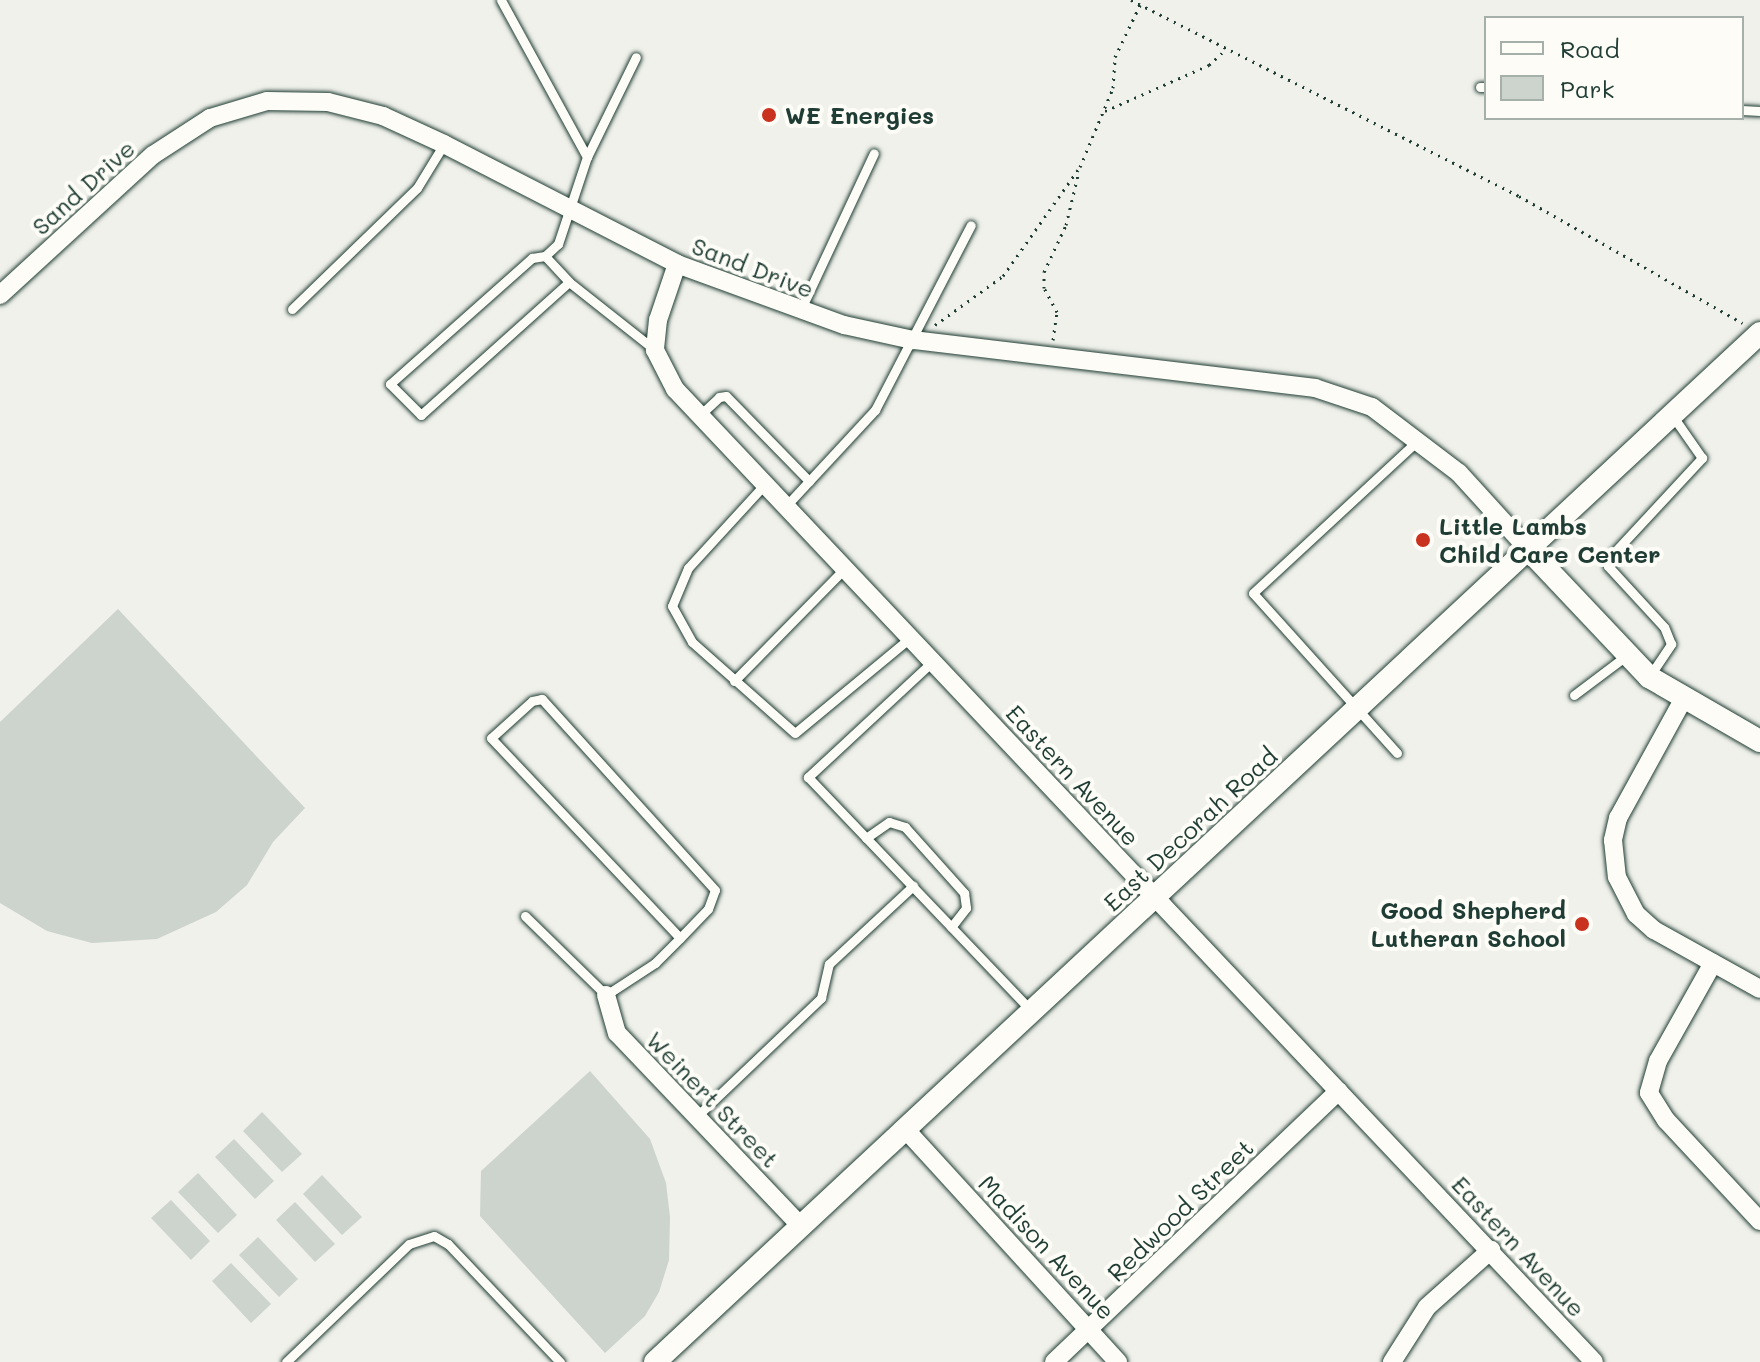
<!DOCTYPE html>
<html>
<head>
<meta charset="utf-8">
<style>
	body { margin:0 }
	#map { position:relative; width:1760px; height:1362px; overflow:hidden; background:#f0f1eb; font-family:Mali,sans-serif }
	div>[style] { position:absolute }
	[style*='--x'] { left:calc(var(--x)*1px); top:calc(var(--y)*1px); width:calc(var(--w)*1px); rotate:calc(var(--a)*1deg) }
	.green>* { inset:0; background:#cdd3cd }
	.path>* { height:3px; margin-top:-1.5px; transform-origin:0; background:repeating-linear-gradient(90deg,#1f3d34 0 2px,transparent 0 8px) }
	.roads { filter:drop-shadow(0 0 2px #1f3d34) drop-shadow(0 0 2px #1f3d34) }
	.service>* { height:9px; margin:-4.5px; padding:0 4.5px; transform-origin:4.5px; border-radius:4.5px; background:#fdfcf7 }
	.minor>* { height:18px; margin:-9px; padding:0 9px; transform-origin:9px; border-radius:9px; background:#fdfcf7 }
	.tertiary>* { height:22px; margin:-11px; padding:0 11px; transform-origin:11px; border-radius:11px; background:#fdfcf7 }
	.dots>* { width:22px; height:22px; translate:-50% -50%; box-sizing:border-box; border:4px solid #fdfcf7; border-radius:50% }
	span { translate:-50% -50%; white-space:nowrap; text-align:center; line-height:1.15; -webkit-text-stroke:8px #fdfcf7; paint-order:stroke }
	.poi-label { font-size:24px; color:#1f3d34; font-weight:700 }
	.left { translate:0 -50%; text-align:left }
	.right { translate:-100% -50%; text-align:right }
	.street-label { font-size:24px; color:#1f3d34 }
	.legend { position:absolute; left:1484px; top:16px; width:260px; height:104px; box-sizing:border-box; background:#fdfcf7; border:2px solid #a4b0a9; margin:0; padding:10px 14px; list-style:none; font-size:24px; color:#1f3d34 }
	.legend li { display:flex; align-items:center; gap:16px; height:40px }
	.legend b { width:40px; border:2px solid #a4b0a9 }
</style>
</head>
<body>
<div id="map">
	<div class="green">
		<div style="clip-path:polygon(118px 609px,305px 808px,273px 842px,247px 885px,216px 912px,157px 939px,92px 943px,47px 931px,0 903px,0 722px)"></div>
		<div style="clip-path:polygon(590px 1071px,650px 1139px,666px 1183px,670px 1217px,669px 1260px,659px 1292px,645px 1316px,605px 1353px,480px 1216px,481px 1171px)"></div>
		<div style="clip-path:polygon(262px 1112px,302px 1154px,282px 1172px,243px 1131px)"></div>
		<div style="clip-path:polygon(234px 1139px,274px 1181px,255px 1199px,215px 1157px)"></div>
		<div style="clip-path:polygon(198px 1173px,237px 1215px,218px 1233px,178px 1192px)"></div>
		<div style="clip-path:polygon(322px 1175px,362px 1217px,342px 1235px,303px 1194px)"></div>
		<div style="clip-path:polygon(171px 1200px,210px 1241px,191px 1260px,151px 1218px)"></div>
		<div style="clip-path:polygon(295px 1202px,335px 1244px,315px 1262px,276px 1220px)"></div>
		<div style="clip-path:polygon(258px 1237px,298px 1279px,279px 1297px,239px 1255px)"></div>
		<div style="clip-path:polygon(231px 1263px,271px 1304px,251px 1323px,212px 1281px)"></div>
	</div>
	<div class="path">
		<div style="--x:1131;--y:0;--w:435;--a:26.8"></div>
		<div style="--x:1519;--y:196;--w:257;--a:29.6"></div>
		<div style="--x:1105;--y:111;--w:114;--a:-23.9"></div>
		<div style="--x:1209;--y:65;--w:22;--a:-43"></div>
		<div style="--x:935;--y:325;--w:84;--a:-35.8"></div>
		<div style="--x:1003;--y:276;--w:133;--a:-54.8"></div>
		<div style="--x:1080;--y:167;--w:86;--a:-67.3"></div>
		<div style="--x:1113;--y:88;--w:31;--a:-86"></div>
		<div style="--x:1115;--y:57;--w:58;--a:-64.3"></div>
		<div style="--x:1053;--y:340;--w:28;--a:-82"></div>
		<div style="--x:1057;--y:312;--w:27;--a:-118"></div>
		<div style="--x:1044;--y:288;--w:16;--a:-90"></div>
		<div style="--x:1044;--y:272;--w:52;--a:-64.9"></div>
		<div style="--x:1066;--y:225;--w:56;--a:-76.5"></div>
	</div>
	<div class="roads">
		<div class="service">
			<div style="--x:501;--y:0;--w:179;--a:61.3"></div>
			<div style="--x:1480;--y:87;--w:6;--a:0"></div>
			<div style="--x:1742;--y:110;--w:18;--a:3"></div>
			<div style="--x:545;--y:256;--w:35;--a:47"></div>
			<div style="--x:569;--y:282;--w:110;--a:38.3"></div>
			<div style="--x:569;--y:282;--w:199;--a:138.1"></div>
			<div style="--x:421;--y:415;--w:44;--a:-135"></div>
			<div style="--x:390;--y:384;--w:190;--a:-41.6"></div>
			<div style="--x:532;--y:258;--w:13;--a:-9"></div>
			<div style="--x:545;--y:256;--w:18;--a:-43"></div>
			<div style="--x:558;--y:244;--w:92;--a:-71.6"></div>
			<div style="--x:587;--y:157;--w:111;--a:-63.9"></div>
			<div style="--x:292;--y:309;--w:174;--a:-44.1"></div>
			<div style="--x:417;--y:188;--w:52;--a:-58.5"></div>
			<div style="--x:800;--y:311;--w:174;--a:-64.9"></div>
			<div style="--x:700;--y:415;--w:26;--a:-43"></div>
			<div style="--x:719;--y:397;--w:7;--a:-8"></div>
			<div style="--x:726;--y:396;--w:119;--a:45.7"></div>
			<div style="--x:765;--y:484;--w:114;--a:132.5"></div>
			<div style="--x:688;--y:568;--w:41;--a:112.8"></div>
			<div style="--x:672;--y:606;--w:41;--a:60.9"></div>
			<div style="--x:692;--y:642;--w:137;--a:41.5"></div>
			<div style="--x:795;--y:733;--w:149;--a:-39.6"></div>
			<div style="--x:786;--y:506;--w:131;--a:-47.2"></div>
			<div style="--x:875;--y:410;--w:208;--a:-62.6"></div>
			<div style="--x:933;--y:661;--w:171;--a:137.1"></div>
			<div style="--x:808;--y:777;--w:323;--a:46.3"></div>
			<div style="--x:1649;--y:677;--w:40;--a:-56"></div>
			<div style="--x:1671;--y:644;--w:18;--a:-112"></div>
			<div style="--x:1664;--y:627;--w:83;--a:-132.6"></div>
			<div style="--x:1608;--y:566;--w:8;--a:-83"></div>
			<div style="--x:1609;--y:558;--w:137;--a:-47.1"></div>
			<div style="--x:1702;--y:458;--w:52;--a:-124.9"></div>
			<div style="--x:734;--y:681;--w:158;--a:-45.5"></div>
			<div style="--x:1574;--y:695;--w:65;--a:-36.9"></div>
			<div style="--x:1397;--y:753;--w:215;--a:-132"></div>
			<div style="--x:1253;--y:593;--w:225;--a:-42.8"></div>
			<div style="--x:866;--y:838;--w:28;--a:-35"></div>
			<div style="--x:889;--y:822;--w:17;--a:17"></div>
			<div style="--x:905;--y:827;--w:89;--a:48.2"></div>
			<div style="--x:964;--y:893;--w:15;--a:82"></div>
			<div style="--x:966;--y:908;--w:24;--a:128"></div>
			<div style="--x:525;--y:916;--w:113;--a:44.3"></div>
			<div style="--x:606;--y:995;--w:59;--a:-33.1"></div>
			<div style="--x:655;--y:963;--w:35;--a:-45"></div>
			<div style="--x:680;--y:938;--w:40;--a:-46"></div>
			<div style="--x:708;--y:909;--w:20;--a:-70"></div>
			<div style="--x:715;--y:890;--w:258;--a:-132.2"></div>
			<div style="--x:542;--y:699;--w:10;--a:169"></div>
			<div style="--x:532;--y:701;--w:55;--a:137.9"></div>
			<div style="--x:491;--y:738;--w:275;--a:46.6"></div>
			<div style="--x:696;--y:1117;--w:173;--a:-43.6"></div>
			<div style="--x:821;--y:998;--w:35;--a:-77"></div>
			<div style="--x:829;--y:964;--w:115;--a:-42.9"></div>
			<div style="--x:286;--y:1362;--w:170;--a:-43.8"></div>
			<div style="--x:409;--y:1244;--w:26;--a:-18"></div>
			<div style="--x:434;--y:1236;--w:16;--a:30"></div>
			<div style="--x:448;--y:1244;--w:163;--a:46.5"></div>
		</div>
		<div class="minor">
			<div style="--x:677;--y:264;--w:59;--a:108.7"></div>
			<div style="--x:658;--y:320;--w:30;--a:96"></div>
			<div style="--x:655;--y:350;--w:44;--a:62.9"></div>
			<div style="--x:675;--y:389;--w:1338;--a:46.63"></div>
			<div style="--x:0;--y:295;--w:207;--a:-42.5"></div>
			<div style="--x:153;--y:155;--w:68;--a:-33"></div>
			<div style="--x:210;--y:118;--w:59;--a:-16.6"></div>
			<div style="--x:267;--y:101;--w:61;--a:0.9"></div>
			<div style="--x:328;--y:102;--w:57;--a:14.3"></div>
			<div style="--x:383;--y:116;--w:67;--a:24.7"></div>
			<div style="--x:444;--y:144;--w:262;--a:27.2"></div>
			<div style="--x:677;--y:264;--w:178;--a:20.1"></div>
			<div style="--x:844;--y:325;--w:71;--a:12.3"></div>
			<div style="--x:913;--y:340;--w:405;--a:6.8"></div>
			<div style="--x:1315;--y:388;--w:60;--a:18.4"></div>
			<div style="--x:1372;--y:407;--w:109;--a:37.2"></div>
			<div style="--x:1459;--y:473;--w:104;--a:47.7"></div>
			<div style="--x:1684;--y:698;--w:137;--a:118.8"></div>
			<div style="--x:1618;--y:818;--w:23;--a:103"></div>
			<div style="--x:1613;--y:840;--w:37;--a:84"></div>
			<div style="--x:1617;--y:877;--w:42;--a:62.8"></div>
			<div style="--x:1636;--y:914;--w:24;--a:42"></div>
			<div style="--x:1654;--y:930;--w:121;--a:29.1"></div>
			<div style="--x:1713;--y:963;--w:112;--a:119.3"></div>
			<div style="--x:1658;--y:1061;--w:33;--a:106"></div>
			<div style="--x:1649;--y:1093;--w:32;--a:58"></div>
			<div style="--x:1666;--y:1120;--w:138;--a:47.1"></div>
			<div style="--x:606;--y:995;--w:40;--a:74"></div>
			<div style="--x:617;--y:1033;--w:267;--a:46.4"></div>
			<div style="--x:907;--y:1131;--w:313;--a:47.6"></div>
			<div style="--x:1054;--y:1362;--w:393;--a:-43.6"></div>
			<div style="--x:1392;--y:1362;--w:65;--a:-57.5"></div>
			<div style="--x:1427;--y:1307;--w:86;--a:-41.7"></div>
		</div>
		<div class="tertiary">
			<div style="--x:1529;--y:550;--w:175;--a:46.6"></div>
			<div style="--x:1649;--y:677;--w:128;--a:30"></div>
			<div style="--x:655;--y:1362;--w:1510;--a:-42.96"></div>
		</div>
	</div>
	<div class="dots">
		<div style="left:769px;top:115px;background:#c8321e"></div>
		<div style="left:1423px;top:540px;background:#c8321e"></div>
		<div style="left:1582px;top:924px;background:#c8321e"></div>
	</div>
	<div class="poi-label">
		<span class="left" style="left:785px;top:115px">WE Energies</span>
		<span class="left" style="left:1439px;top:540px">Little Lambs<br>Child Care Center</span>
		<span class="right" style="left:1566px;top:924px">Good Shepherd<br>Lutheran School</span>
	</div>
	<div class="street-label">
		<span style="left:83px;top:187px;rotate:-42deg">Sand Drive</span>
		<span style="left:753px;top:267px;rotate:21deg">Sand Drive</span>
		<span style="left:1073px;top:775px;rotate:47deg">Eastern Avenue</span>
		<span style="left:1190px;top:829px;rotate:-43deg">East Decorah Road</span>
		<span style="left:713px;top:1099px;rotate:46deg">Weinert Street</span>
		<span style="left:1180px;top:1210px;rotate:-44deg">Redwood Street</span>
		<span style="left:1519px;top:1246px;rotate:47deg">Eastern Avenue</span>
		<span style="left:1047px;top:1247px;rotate:47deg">Madison Avenue</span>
	</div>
	<ul class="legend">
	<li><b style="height:10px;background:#fdfcf7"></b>Road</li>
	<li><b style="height:22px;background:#cdd3cd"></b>Park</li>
	</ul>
</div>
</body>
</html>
